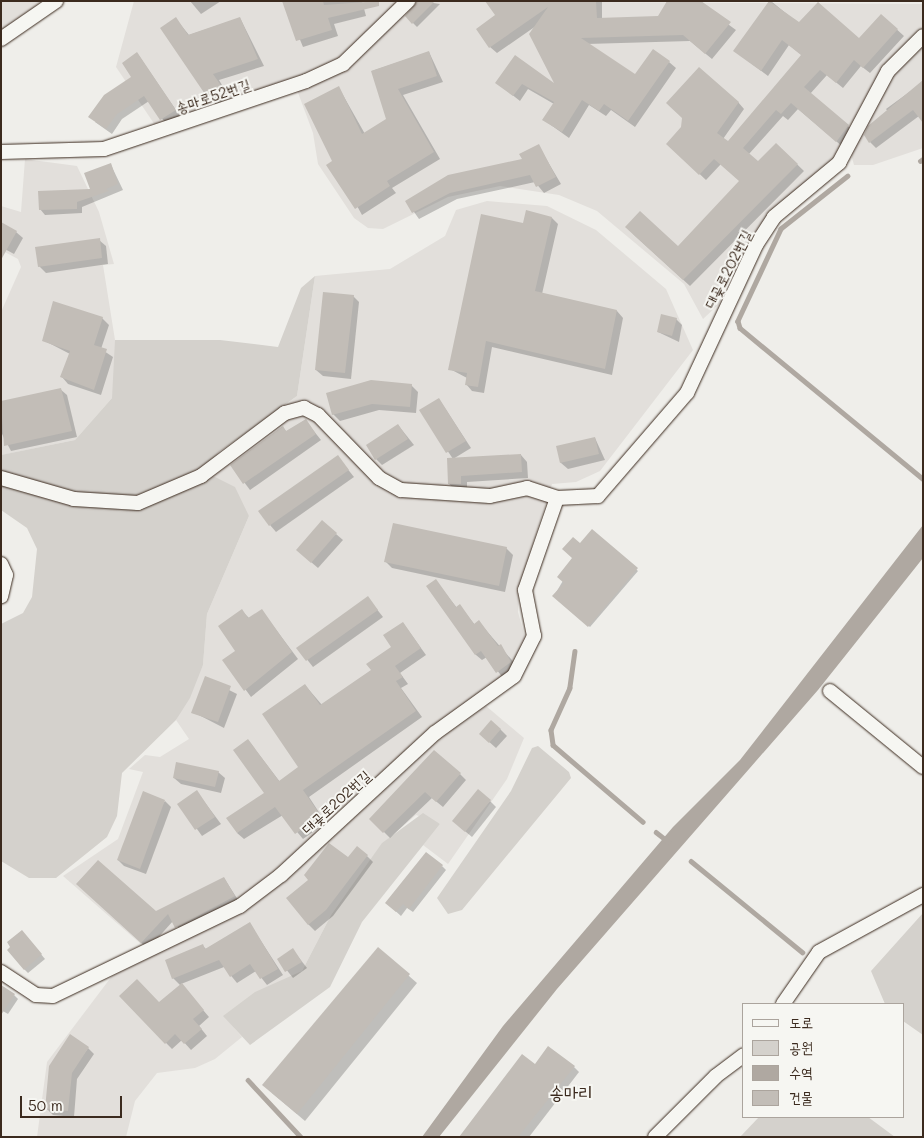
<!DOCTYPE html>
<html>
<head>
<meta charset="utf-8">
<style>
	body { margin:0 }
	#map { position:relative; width:924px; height:1138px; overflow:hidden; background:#efeeea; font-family:Mali,"Poor Story",sans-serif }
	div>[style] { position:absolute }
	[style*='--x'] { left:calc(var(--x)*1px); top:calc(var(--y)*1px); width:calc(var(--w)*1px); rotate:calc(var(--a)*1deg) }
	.built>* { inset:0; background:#e2dfdb }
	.green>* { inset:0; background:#d4d1cc }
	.water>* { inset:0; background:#afa8a1 }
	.shadow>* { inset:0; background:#0003 }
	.stream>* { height:4.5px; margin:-2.25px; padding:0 2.25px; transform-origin:2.25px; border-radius:2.25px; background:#afa8a1 }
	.building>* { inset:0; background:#c2bdb7 }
	.roads { filter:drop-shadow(0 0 1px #3b2a1e) drop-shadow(0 0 1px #3b2a1e) }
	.minor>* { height:14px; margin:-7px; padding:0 7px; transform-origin:7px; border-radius:7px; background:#f6f6f2 }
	span { translate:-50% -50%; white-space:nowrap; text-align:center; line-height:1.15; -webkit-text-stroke:4px #f6f6f2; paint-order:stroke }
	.street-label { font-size:15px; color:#3b2a1e }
	.quarter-label { font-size:18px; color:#3b2a1e }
	.frame { position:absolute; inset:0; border:2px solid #3b2a1e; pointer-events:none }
	.legend { position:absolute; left:742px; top:1003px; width:162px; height:115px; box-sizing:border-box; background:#f6f6f2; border:1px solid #aba49d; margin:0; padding:6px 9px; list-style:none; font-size:15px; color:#3b2a1e }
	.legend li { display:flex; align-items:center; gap:10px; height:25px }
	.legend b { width:25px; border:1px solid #aba49d }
	.scale { position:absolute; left:20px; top:1096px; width:102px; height:22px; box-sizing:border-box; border:2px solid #3b2a1e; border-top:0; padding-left:6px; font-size:15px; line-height:18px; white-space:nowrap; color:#3b2a1e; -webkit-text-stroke:4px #f6f6f2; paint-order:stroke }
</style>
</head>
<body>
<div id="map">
	<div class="built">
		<div style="clip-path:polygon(1px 1px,45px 1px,1px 32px)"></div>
		<div style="clip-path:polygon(134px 1px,402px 1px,352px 50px,318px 71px,157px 128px,116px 67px)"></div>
		<div style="clip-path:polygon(414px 1px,923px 4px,923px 29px,881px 70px,832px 162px,759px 226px,718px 305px,703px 319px,684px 284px,597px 211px,559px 195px,500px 186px,448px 197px,383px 229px,368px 228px,354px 218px,318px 164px,313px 133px,297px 90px,337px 74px)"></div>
		<div style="clip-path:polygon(923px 43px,923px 148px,873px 165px,854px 165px,851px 154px,897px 69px)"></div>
		<div style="clip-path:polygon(25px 159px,77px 166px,99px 212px,114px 264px,103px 265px,115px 340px,116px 387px,112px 398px,75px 440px,2px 455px,1px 312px,21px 267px,18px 259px,1px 250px,1px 206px,21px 212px)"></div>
		<div style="clip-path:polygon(487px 201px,547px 206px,596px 230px,666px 289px,693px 350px,600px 471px,576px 482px,552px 484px,519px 588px,518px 612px,526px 641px,514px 667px,342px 808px,267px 880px,243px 898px,142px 945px,63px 876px,118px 839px,143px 772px,129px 769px,145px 755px,160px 757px,189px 739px,176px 720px,203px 665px,207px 614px,249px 516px,203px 471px,206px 463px,297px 396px,315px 276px,390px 269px,445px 236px,456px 210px)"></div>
		<div style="clip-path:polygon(486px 706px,524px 738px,507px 779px,448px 864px,423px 845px,440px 824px,416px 815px,382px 844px,331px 915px,302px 971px,224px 1016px,242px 1037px,215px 1059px,195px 1068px,157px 1073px,135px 1101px,126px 1137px,37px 1137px,47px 1062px,112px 976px,201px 932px,349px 817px,455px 725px)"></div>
	</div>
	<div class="green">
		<div style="clip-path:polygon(315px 276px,297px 396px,219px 452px,203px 471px,235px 487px,249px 516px,207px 614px,203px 665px,190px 698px,176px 720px,122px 773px,117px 816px,107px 837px,56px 878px,29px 878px,1px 861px,1px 624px,23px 613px,32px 597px,37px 549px,27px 528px,1px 510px,1px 455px,75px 440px,112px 398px,115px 340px,220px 340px,278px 347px,301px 288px)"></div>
		<div style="clip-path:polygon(538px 746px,569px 772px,571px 778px,462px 910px,448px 914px,437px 898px,511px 791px,532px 748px)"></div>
		<div style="clip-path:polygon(423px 813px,440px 824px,362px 922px,330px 987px,250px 1045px,223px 1016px,255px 992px,302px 971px,331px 915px,382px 843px)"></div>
		<div style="clip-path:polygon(923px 913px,923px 1035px,903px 1021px,903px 1004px,885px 1004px,871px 971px)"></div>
		<div style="clip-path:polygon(759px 1117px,868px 1117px,895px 1137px,740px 1137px)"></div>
	</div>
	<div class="water">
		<div style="clip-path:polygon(923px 525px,923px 558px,818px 690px,557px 989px,439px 1137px,422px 1137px,503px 1026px,673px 827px,740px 760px)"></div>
	</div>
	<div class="shadow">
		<div style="clip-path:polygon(190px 1px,221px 1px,201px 14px)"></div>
		<div style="clip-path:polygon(284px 1px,362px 1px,366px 16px,334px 24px,338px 36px,303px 47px)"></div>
		<div style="clip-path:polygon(420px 1px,440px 4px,417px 27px,406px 16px)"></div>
		<div style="clip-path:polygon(576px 1px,602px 1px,602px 19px,699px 17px,696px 1px,736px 30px,712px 59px,690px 41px,587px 44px,636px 76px,669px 62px,676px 68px,635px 127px,611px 110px,606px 116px,589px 105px,569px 138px,544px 120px,554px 104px,528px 89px,520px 101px,497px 83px,515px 57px,557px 87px,536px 26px,497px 53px,490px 47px,497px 15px)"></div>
		<div style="clip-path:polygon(771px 1px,799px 24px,859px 40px,881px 15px,904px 36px,870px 73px,861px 66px,843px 88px,827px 75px,810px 94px,855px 132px,843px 147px,798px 109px,788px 120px,783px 116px,749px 154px,758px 163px,776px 144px,804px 171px,690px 286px,633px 234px,678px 248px,741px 182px,721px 164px,706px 180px,674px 150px,738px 102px,744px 109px,723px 139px,728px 143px,803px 56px,789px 45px,768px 76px,735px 51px)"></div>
		<div style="clip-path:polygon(240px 18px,264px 66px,219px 80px,229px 97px,216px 105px,176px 19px,189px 35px)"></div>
		<div style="clip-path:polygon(429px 52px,443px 82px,403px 95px,440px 159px,392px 188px,396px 193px,362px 215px,333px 162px,339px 88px,365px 134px,388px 119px,372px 71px)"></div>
		<div style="clip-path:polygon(137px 53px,180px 116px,167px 125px,149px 101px,122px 119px,112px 134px,95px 122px,133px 77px)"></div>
		<div style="clip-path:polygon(923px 82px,919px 116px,876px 148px,870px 142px,889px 113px,886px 109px)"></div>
		<div style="clip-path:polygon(538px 145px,561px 184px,544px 193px,535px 182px,457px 199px,419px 219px,407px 202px,524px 160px)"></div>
		<div style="clip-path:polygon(111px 165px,123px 190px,82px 207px,82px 213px,45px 215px,40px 209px,92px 190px)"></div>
		<div style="clip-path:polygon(552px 218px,558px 224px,542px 294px,617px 311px,623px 318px,612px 375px,492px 347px,484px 393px,472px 391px,466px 384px,467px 378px,450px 369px,524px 224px)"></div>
		<div style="clip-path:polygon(16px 232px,23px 238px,14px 254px,1px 247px)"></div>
		<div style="clip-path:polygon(99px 240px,106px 246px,108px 264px,46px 273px,39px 266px)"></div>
		<div style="clip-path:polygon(353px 296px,359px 302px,351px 379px,323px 376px,316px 370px)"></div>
		<div style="clip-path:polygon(102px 318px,109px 325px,101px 349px,113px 357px,101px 395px,68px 384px,62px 377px,70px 354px,43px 340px)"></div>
		<div style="clip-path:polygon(676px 319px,682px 325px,679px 342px,658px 332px)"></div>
		<div style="clip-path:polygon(411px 385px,418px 392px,416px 413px,379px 410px,340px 421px,333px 414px)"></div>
		<div style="clip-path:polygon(60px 389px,67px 395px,77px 437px,11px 451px,1px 432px,1px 403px)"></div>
		<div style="clip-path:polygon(439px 399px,471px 448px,453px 459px,421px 411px)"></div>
		<div style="clip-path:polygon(305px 420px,321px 440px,250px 490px,232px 466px,282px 427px,287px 432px)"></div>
		<div style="clip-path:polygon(398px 425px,414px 445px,382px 465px,376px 459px)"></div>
		<div style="clip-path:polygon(595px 438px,605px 460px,568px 469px,561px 463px,557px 447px)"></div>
		<div style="clip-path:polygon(521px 455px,527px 462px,528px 478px,467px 482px,467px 490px,456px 490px,449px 484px,448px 459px)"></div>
		<div style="clip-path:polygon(338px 457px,354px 477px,276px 532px,270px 525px)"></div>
		<div style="clip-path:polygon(592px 531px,638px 571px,590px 627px,554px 596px)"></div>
		<div style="clip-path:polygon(336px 534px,343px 540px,318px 568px,304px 556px)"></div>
		<div style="clip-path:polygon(506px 548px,513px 555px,505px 592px,392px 568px,386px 562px)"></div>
		<div style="clip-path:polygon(436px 581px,457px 608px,460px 606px,475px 625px,479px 622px,517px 666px,503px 678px,487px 657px,482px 660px,476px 655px,428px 587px)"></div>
		<div style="clip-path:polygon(368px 598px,383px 617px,313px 667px,298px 648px)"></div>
		<div style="clip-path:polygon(242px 611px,250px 619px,262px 611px,298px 659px,251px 697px,224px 660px,236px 652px)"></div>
		<div style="clip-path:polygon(403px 623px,426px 655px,400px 673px,408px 684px,401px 688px,422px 717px,309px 797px,326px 823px,303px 839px,283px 815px,244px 839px,237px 833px,265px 793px,248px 740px,280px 782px,300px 768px,305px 685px,322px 705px,372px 670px,392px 647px)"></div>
		<div style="clip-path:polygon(205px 678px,237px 694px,224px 728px,193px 712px)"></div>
		<div style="clip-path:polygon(500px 729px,507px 736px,496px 748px,487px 740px)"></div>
		<div style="clip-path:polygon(218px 772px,225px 778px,221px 793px,181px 784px,174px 778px)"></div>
		<div style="clip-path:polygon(460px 774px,466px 780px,443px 807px,432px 798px,390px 838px,371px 819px)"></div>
		<div style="clip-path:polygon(197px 792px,221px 824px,202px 836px,179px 804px)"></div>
		<div style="clip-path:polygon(165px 801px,171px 807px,146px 874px,124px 866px,118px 860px)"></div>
		<div style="clip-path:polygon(490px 801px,496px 807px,472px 837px,460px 827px)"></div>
		<div style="clip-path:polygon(367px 856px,373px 862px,333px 916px,315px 931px,308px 924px,348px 859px)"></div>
		<div style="clip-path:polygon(442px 866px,446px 870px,413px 912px,407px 908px,401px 916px,391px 907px)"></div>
		<div style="clip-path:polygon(224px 878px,240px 903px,183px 933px,173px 921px,148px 949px,84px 890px,156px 913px)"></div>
		<div style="clip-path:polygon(250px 924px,283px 975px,267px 985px,256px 971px,237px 983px,224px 967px,181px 984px,209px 1017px,199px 1026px,207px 1036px,191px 1050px,182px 1040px,172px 1049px,120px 996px,159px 1004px,181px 986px,173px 978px,203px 946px,206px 949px)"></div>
		<div style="clip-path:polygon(25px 935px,45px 959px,28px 973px,24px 969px)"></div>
		<div style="clip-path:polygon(378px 949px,417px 983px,305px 1121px,272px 1093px)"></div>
		<div style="clip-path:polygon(293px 950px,307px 968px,293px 978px,278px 959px)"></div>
		<div style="clip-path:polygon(14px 995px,18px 999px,8px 1014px,1px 1010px)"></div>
		<div style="clip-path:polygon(88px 1048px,94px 1054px,77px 1079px,74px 1117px,53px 1115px,46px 1108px)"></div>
		<div style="clip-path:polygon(535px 1065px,574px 1067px,579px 1072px,529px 1137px,467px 1137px)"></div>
	</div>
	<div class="stream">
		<div style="--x:920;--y:161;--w:4;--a:-34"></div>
		<div style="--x:848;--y:176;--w:85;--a:141.7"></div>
		<div style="--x:781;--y:229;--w:102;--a:115.1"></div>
		<div style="--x:738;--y:321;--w:7;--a:74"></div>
		<div style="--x:740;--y:328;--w:237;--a:39.5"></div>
		<div style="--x:575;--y:651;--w:37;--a:98"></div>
		<div style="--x:570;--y:688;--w:46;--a:114.3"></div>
		<div style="--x:551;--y:730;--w:15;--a:82"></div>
		<div style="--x:553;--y:745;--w:118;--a:40.5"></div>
		<div style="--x:656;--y:832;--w:16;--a:38"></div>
		<div style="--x:691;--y:861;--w:144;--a:39.3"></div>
		<div style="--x:248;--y:1080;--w:78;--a:47.1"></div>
	</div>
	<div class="building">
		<div style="clip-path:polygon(282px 1px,323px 1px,324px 5px,379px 1px,379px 6px,328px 18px,332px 30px,296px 41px)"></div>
		<div style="clip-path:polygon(417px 1px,435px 1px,412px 24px,405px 16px)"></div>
		<div style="clip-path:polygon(485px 1px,596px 1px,597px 18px,658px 16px,667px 1px,701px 1px,731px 22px,705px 54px,683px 35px,581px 38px,635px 74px,653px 49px,670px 61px,628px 121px,604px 104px,599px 111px,582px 100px,562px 132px,542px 120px,554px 102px,522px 84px,513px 96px,495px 83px,515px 55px,554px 83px,529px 34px,548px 7px,489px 48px,476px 29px,495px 15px)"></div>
		<div style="clip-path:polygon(769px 1px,799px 22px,818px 2px,859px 38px,881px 14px,898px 29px,863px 68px,854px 60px,836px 83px,820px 70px,804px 87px,849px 125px,836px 142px,791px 103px,781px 114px,776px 110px,743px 148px,758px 161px,776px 143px,798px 164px,683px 280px,625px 227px,640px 211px,678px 246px,739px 181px,714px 159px,699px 175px,666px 144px,681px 127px,682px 118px,666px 103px,699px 67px,739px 102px,717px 133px,728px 141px,801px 55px,782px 40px,761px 71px,733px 51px)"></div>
		<div style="clip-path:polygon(176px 17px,188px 35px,240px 17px,258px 59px,213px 74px,224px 90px,209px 100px,160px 28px)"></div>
		<div style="clip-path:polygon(429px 51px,437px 76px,398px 89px,434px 152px,387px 181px,390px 186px,355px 209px,326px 165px,332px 161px,304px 104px,339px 86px,362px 134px,386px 119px,371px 71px)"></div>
		<div style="clip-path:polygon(137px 52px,176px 110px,160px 120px,144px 96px,117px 114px,106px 129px,88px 117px,104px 95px,131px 77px,122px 63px)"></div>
		<div style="clip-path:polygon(923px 80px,923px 123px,913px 110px,869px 143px,864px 135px,868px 126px)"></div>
		<div style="clip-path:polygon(539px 144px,556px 177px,536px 187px,530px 175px,450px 193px,412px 213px,405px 201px,448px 175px,522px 159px,519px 154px)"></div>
		<div style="clip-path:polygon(111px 163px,118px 184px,106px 189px,109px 191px,77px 202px,77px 209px,39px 210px,38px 191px,90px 189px,84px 173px)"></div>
		<div style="clip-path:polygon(526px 210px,552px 217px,535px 291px,617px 310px,605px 369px,486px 341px,478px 387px,465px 385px,467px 373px,448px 370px,481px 214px,523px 223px)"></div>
		<div style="clip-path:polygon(1px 222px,17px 231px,1px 260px)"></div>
		<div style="clip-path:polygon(100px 238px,102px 258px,38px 267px,35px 247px)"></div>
		<div style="clip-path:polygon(323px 292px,354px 295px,345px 373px,315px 370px)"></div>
		<div style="clip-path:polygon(53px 301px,103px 317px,94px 345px,107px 349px,94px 390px,60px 377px,70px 351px,42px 341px)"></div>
		<div style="clip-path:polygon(661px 314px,677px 318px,672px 336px,657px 332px)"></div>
		<div style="clip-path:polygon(371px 380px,412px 384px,410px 407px,372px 404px,332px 415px,326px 393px)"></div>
		<div style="clip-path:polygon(61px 388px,72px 431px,4px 446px,1px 401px)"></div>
		<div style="clip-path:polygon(439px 398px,466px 441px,446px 453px,419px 410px)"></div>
		<div style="clip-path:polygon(306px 419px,316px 434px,243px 484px,230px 465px,283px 426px,286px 431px)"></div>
		<div style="clip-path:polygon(398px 424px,408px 439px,375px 460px,366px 445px)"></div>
		<div style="clip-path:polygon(595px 437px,599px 454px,560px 463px,556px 446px)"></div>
		<div style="clip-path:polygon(521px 454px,522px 472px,461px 476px,461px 484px,448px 484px,447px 458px)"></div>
		<div style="clip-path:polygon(338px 455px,349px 470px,269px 526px,258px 511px)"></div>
		<div style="clip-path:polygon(322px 520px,337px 533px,311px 563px,296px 550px)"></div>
		<div style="clip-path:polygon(393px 523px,507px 547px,499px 586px,384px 562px)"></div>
		<div style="clip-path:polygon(592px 529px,638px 568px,588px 627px,552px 596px,564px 583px,557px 577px,572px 558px,562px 549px,573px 537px,580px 543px)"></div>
		<div style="clip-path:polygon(436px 579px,456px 607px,460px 604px,474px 624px,479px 620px,498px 646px,501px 644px,511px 662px,496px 673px,481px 651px,475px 655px,426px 586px)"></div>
		<div style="clip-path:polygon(368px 596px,378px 610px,306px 661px,296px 648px)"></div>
		<div style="clip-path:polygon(242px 609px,248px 618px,262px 609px,292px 652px,244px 691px,222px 660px,235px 651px,218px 626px)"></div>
		<div style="clip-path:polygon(403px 622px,421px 648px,395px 666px,403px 677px,396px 681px,416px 711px,303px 790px,321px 816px,295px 834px,275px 807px,237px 833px,226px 818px,264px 793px,233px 750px,248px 739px,279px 781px,298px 767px,262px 714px,305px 684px,320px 705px,371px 670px,366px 664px,391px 647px,383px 635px)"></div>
		<div style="clip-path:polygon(205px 676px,231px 686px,218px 722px,191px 713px)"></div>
		<div style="clip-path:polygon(491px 720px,501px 729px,489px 743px,479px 734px)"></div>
		<div style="clip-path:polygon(434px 750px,461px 773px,436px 802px,425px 792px,383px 833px,369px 819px)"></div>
		<div style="clip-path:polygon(176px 762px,219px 771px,215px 787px,173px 778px)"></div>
		<div style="clip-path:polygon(478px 789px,491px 800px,465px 832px,452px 821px)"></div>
		<div style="clip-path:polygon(197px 790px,215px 817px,195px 830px,177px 804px)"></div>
		<div style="clip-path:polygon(143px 791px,165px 800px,140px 869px,117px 860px)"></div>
		<div style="clip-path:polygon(329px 843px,348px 857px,357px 846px,368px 855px,326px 910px,308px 925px,286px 898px,308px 880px,304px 875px)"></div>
		<div style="clip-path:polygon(426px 852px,443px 865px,409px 909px,403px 904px,396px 912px,385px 903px)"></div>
		<div style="clip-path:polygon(98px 860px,156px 911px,224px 877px,235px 896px,175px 928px,168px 914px,141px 943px,76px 884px)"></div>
		<div style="clip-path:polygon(250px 922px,278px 969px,260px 979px,250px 964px,230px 977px,219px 960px,172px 979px,165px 960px,203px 944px,205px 949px)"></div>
		<div style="clip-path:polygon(22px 930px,42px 954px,24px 970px,7px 950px,10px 947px,7px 942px)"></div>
		<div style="clip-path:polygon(378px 947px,410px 974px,297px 1114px,262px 1085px)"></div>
		<div style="clip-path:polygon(293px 948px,302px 962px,285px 972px,277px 959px)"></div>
		<div style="clip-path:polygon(137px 979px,159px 1002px,182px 983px,204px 1010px,193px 1019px,202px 1029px,184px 1044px,175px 1034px,165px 1044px,119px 996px)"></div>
		<div style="clip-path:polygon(1px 985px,15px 994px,1px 1015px)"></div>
		<div style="clip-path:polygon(70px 1034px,89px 1047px,72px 1073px,68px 1111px,45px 1109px,49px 1066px)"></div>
		<div style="clip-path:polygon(548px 1046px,575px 1066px,518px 1137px,459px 1137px,522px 1054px,535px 1064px)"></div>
	</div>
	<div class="roads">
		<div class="minor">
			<div style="--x:1;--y:39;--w:67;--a:-34.6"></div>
			<div style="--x:1;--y:152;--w:103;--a:-1.7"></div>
			<div style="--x:104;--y:149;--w:213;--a:-18.6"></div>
			<div style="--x:306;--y:81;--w:41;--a:-24.7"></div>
			<div style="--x:343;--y:64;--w:91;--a:-44.1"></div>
			<div style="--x:1;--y:478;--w:76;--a:16"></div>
			<div style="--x:74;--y:499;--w:64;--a:3.6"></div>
			<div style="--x:138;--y:503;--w:69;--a:-23.2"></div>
			<div style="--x:201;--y:476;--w:105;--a:-36.9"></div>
			<div style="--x:285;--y:413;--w:20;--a:-15"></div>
			<div style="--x:304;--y:408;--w:16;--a:27"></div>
			<div style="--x:318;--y:415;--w:88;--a:45.9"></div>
			<div style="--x:379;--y:478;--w:25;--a:29"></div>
			<div style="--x:401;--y:490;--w:89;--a:3.9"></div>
			<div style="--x:490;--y:496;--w:38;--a:-12"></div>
			<div style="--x:527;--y:488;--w:32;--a:18"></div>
			<div style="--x:1;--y:564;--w:12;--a:66"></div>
			<div style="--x:6;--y:575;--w:22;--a:103"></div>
			<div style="--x:830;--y:691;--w:120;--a:39.3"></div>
			<div style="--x:1;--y:972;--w:42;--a:33.3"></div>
			<div style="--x:36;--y:995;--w:17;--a:3"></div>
			<div style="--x:53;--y:996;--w:208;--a:-25.7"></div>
			<div style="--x:240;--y:906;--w:51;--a:-37.1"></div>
			<div style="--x:281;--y:875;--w:209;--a:-42.7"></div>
			<div style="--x:435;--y:733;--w:97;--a:-35.8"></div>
			<div style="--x:514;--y:676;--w:45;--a:-63.4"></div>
			<div style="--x:534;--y:636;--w:47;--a:-101.1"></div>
			<div style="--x:525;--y:590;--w:97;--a:-70.8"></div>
			<div style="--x:557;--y:498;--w:41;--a:-2.8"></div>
			<div style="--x:598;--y:496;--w:136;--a:-49.2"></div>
			<div style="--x:687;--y:393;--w:163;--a:-65"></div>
			<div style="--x:756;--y:245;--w:33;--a:-57"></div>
			<div style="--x:774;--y:217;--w:85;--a:-39.7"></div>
			<div style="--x:839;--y:163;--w:104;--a:-62"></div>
			<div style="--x:888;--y:71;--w:49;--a:-45"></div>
			<div style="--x:783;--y:1004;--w:63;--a:-55.3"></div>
			<div style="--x:819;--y:952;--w:119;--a:-28.7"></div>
			<div style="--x:655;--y:1137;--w:86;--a:-45"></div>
			<div style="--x:716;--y:1076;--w:34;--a:-37"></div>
		</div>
	</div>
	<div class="street-label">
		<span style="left:213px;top:96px;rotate:-19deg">송마로52번길</span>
		<span style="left:728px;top:269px;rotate:-63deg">대곶로202번길</span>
		<span style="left:336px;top:802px;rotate:-42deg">대곶로202번길</span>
	</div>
	<div class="quarter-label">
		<span style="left:571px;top:1092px">송마리</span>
	</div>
	<div class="frame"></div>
	<ul class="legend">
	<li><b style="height:6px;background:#f6f6f2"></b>도로</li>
	<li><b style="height:14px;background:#d4d1cc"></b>공원</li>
	<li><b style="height:14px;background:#afa8a1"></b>수역</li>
	<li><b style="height:14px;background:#c2bdb7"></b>건물</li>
	</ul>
	<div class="scale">50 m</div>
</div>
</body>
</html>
